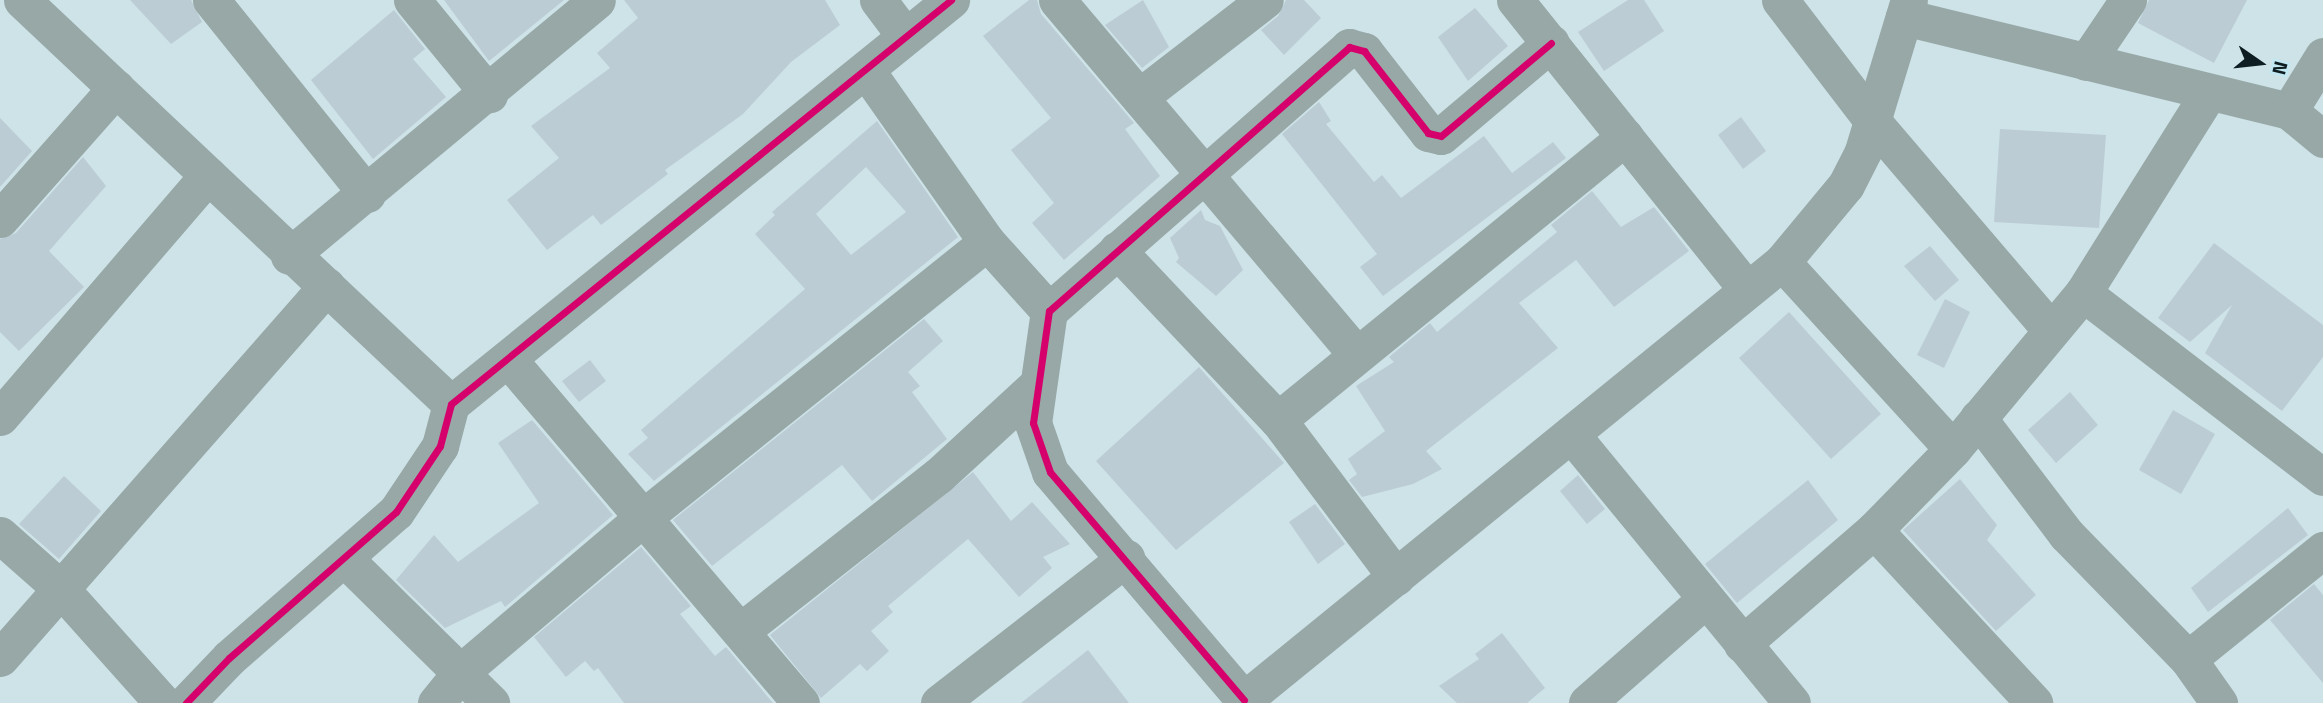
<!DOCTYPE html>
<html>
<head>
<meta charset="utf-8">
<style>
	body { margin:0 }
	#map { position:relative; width:2323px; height:703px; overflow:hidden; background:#cde3e8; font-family:"Titillium Web",sans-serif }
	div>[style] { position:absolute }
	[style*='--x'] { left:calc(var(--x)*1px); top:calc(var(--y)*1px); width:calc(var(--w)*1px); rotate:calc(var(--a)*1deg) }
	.building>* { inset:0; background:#bcccd4 }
	.street>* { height:37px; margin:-18.5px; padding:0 18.5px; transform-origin:18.5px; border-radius:18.5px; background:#97a8a7 }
	.cycleway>* { height:7px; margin:-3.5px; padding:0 3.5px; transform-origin:3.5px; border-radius:3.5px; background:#d6006c }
	span { translate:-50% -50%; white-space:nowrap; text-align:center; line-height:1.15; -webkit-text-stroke:7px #c2e9f3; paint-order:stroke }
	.north { position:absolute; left:2225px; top:28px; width:70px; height:70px; -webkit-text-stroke:5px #c2e9f3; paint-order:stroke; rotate:104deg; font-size:19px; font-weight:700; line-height:28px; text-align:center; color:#0e1d21 }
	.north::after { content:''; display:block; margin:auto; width:24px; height:32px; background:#0e1d21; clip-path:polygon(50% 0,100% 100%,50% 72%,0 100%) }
</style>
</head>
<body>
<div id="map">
	<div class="building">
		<div style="clip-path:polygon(130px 0,191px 0,202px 22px,171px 44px)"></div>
		<div style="clip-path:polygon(444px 0,564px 0,489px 61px)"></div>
		<div style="clip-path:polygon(624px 0,825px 0,840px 25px,791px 62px,743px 114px,665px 170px,668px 174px,601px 225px,593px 215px,547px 250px,507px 200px,559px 158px,531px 126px,610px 68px,597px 53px,638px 18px)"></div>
		<div style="clip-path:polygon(1029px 0,1037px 0,1041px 14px,1134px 123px,1125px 129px,1160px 176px,1064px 260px,1032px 223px,1054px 203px,1011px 150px,1051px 118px,983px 36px)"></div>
		<div style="clip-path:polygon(1143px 0,1169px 47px,1142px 68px,1105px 25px)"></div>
		<div style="clip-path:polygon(1286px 0,1304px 0,1321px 18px,1284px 55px,1261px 30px,1278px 16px)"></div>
		<div style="clip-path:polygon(1628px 0,1644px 0,1664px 31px,1604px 71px,1578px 32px)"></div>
		<div style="clip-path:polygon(2149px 0,2247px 0,2214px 63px,2138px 23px)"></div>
		<div style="clip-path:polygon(1475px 8px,1508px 46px,1468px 81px,1438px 37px)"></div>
		<div style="clip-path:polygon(394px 10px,425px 49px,413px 59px,446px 97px,373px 159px,311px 80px)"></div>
		<div style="clip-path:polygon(1319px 102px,1331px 121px,1326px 124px,1374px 182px,1382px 175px,1401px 198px,1484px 136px,1512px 173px,1553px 142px,1566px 158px,1383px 296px,1360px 267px,1377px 254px,1282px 134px)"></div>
		<div style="clip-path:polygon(1741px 117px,1766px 151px,1743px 169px,1718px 135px)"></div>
		<div style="clip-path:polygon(0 118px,32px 151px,0 187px)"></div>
		<div style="clip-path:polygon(evenodd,877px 121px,958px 237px,654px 481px,628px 454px,648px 438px,641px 430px,805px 289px,755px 234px,775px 215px,772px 212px,877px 121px,866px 167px,906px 212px,851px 255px,816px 214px,866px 167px)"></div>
		<div style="clip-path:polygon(2000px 129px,2106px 135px,2099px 228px,1994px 222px)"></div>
		<div style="clip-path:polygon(83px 157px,106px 186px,49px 251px,84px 287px,19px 351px,0 332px,0 239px,16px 233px)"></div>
		<div style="clip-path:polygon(1592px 191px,1621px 227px,1654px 207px,1689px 251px,1614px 307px,1576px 260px,1519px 303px,1558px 348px,1426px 451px,1442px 469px,1413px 484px,1362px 497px,1349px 480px,1357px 474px,1348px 459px,1385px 431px,1356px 386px,1394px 362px,1389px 357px,1430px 323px,1437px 332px,1557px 232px,1551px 225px)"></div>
		<div style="clip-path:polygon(1201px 210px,1205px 220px,1220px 226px,1243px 270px,1216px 296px,1176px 262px,1179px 258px,1170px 238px)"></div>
		<div style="clip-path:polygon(2214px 243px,2323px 325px,2323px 357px,2282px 411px,2205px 353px,2232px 305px,2190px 342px,2158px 318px)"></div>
		<div style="clip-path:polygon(1930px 246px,1959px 280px,1935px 301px,1904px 266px)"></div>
		<div style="clip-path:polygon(1945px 299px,1970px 312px,1944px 368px,1917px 355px)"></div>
		<div style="clip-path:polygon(1789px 312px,1881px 414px,1831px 459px,1739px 358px)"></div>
		<div style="clip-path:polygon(924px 319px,943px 341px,908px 372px,920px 386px,912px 392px,947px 439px,872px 501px,842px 465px,712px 566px,673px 520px)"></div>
		<div style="clip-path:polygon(590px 360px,606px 381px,579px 402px,562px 381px)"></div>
		<div style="clip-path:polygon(1199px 367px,1284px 463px,1176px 550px,1096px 461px)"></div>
		<div style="clip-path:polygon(2070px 392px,2098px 425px,2056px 463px,2028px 430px)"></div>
		<div style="clip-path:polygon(2173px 410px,2215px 434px,2181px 494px,2139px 470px)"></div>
		<div style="clip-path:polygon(532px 420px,613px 515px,505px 607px,501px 601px,445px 628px,396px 580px,434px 535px,458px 562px,539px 503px,498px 443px)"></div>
		<div style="clip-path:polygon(973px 472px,1011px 521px,1032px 502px,1070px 544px,1043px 557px,1052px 568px,1019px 597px,968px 539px,888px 606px,893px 612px,871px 631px,889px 651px,867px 671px,860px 664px,821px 698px,770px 635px)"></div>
		<div style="clip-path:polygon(1578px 475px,1605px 509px,1587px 524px,1560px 491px)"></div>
		<div style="clip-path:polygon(64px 476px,101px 511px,59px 559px,19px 524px)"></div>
		<div style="clip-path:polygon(1960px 479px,1997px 525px,1987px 540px,2036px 595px,1996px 631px,1903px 530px)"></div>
		<div style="clip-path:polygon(1808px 480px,1838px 520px,1737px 603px,1705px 564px)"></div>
		<div style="clip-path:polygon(1315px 504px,1345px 544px,1318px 564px,1289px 522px)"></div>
		<div style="clip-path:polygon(2288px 508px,2308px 535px,2208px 612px,2191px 588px)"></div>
		<div style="clip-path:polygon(641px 547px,691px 606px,680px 614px,715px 656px,726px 647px,773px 703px,624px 703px,598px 668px,594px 671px,585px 661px,566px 677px,534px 637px)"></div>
		<div style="clip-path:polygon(2314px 584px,2323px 595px,2323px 683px,2270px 620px)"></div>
		<div style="clip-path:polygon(1502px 633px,1545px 688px,1527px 703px,1457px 703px,1439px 686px,1479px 659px,1475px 654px)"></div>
		<div style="clip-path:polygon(1088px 650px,1129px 703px,1021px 703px)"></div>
	</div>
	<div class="street">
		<div style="--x:22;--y:0;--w:589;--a:43.28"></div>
		<div style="--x:211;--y:0;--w:249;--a:51.2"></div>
		<div style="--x:412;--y:0;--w:122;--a:50.7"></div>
		<div style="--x:878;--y:0;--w:45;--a:53.1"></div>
		<div style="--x:1057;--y:0;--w:462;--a:49.8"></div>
		<div style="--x:1515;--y:0;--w:371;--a:51.3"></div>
		<div style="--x:1780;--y:0;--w:155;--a:52.6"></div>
		<div style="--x:1874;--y:123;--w:272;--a:49.5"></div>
		<div style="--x:1904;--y:17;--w:396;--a:13.7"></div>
		<div style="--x:2323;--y:56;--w:65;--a:121.7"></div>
		<div style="--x:2289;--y:111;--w:44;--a:39.5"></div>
		<div style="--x:2086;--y:62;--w:75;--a:-55.9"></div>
		<div style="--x:866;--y:70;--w:210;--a:54.9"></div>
		<div style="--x:987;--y:242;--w:93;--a:48.1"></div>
		<div style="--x:1142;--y:95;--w:155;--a:-37.7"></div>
		<div style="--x:0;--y:219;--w:175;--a:-48.5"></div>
		<div style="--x:1117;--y:250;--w:234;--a:46.6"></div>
		<div style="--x:289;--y:256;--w:400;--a:-39.7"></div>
		<div style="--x:1782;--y:262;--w:253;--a:47.6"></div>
		<div style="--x:2083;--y:293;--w:302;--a:37.5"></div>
		<div style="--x:508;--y:359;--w:452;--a:49.6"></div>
		<div style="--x:0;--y:417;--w:319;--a:-49.3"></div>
		<div style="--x:1978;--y:418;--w:146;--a:52.8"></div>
		<div style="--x:2066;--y:534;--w:175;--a:45.7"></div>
		<div style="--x:2188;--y:659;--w:54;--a:54.8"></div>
		<div style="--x:1571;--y:434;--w:348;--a:50.6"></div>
		<div style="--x:1874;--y:530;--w:236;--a:47.2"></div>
		<div style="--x:0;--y:535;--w:80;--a:41.5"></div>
		<div style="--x:60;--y:588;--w:154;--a:48.2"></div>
		<div style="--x:346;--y:560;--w:204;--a:44.6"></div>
		<div style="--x:1396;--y:577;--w:196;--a:-126.9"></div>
		<div style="--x:1278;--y:420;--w:448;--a:-39.2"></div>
		<div style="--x:742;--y:630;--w:249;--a:-38.2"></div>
		<div style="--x:938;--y:476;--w:134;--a:-42.6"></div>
		<div style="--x:1742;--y:644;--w:174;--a:-40.8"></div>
		<div style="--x:1874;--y:530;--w:113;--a:-45.7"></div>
		<div style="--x:1953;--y:449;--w:203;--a:-50.2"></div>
		<div style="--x:2083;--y:293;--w:237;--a:-57.9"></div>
		<div style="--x:0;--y:658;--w:495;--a:-48.7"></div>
		<div style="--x:2188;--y:659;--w:174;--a:-38.9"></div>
		<div style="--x:1244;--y:700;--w:299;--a:-130.4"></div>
		<div style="--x:1050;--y:472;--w:52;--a:-109.1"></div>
		<div style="--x:1033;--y:423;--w:113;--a:-81.9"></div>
		<div style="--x:1049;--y:311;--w:400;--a:-41.3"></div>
		<div style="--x:1349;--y:47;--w:16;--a:15"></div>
		<div style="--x:1364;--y:51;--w:104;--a:52"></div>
		<div style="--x:1428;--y:133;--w:13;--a:13"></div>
		<div style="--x:1441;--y:136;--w:144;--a:-40.2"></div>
		<div style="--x:186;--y:703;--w:62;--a:-46.3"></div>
		<div style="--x:229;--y:658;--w:222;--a:-41.2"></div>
		<div style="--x:396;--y:512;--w:79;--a:-56.3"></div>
		<div style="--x:440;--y:446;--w:43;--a:-75.3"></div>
		<div style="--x:451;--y:404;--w:643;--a:-38.94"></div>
		<div style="--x:436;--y:703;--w:41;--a:-50.9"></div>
		<div style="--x:462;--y:671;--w:240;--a:-40.3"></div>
		<div style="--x:645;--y:516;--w:438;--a:-38.7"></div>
		<div style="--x:939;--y:703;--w:237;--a:-37.8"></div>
		<div style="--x:1240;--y:703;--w:699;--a:-39.13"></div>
		<div style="--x:1782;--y:262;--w:100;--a:-50.3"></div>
		<div style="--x:1846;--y:185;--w:38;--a:-63"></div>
		<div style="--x:1863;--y:151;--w:158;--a:-73.1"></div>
		<div style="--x:1587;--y:703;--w:158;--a:-41.2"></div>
	</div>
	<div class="cycleway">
		<div style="--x:1244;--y:700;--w:299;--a:-130.4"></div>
		<div style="--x:1050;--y:472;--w:52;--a:-109.1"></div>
		<div style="--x:1033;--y:423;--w:113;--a:-81.9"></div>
		<div style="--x:1049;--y:311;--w:400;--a:-41.3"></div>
		<div style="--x:1349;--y:47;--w:16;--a:15"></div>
		<div style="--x:1364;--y:51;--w:104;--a:52"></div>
		<div style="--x:1428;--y:133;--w:13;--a:13"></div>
		<div style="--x:1441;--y:136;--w:144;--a:-40.2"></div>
		<div style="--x:186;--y:703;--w:62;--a:-46.3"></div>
		<div style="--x:229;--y:658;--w:222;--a:-41.2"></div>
		<div style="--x:396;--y:512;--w:79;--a:-56.3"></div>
		<div style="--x:440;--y:446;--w:43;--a:-75.3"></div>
		<div style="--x:451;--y:404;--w:643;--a:-38.94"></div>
	</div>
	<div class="north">N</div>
</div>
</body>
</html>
